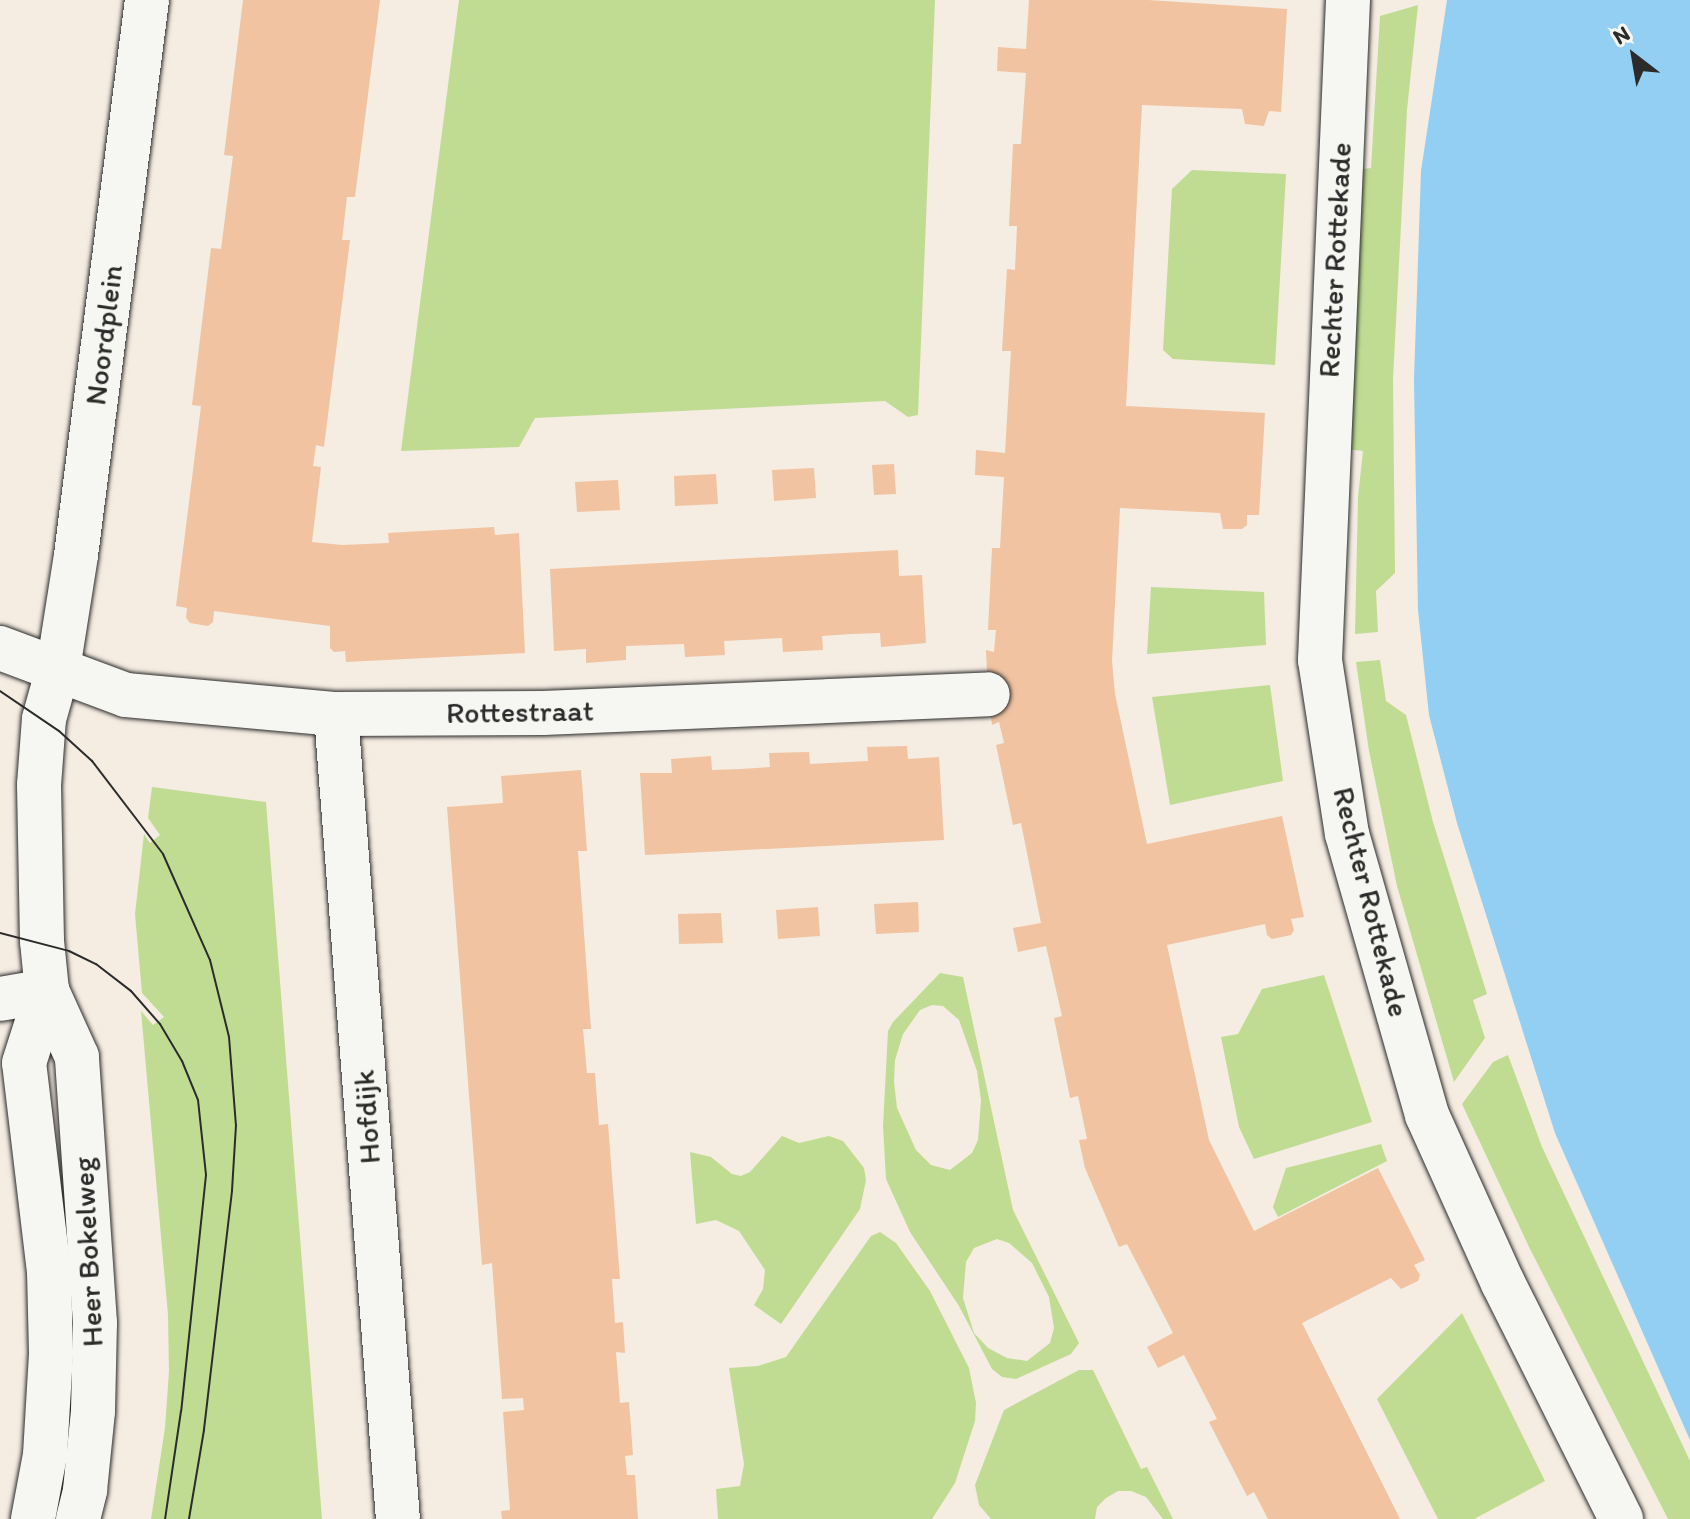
<!DOCTYPE html>
<html>
<head>
<meta charset="utf-8">
<style>
	body { margin:0 }
	#map { position:relative; width:1690px; height:1519px; overflow:hidden; background:#f5ece2; font-family:Itim,sans-serif }
	div>[style] { position:absolute }
	[style*='--x'] { left:calc(var(--x)*1px); top:calc(var(--y)*1px); width:calc(var(--w)*1px); rotate:calc(var(--a)*1deg) }
	.green>* { inset:0; background:#c0dc93 }
	.water>* { inset:0; background:#92cff3 }
	.building>* { inset:0; background:#f1c3a1 }
	.roads { filter:drop-shadow(0 0 2px #2b2b2b) drop-shadow(0 0 2px #2b2b2b) }
	.street>* { height:44px; margin:-22px; padding:0 22px; transform-origin:22px; border-radius:22px; background:#f6f6f2 }
	.secondary>* { height:44px; margin:-22px; padding:0 22px; transform-origin:22px; border-radius:22px; background:#f6f6f2 }
	.tram>* { height:2px; margin:-1px; padding:0 1px; transform-origin:1px; border-radius:1px; background:#2b2b2b }
	span { translate:-50% -50%; white-space:nowrap; text-align:center; line-height:1.15; -webkit-text-stroke:7px #f6f6f2; paint-order:stroke }
	.street-label { font-size:30px; color:#2b2b2b }
	.north { position:absolute; left:1594px; top:16px; width:80px; height:80px; -webkit-text-stroke:6px #f6f6f2; paint-order:stroke; rotate:329deg; font-size:22px; font-weight:700; line-height:32px; text-align:center; color:#2b2b2b }
	.north::after { content:''; display:block; margin:auto; width:28px; height:36px; background:#2b2b2b; clip-path:polygon(50% 0,100% 100%,50% 72%,0 100%) }
</style>
</head>
<body>
<div id="map">
	<div class="green">
		<div style="clip-path:polygon(459px 0,935px 0,918px 415px,908px 417px,885px 401px,535px 418px,519px 447px,401px 451px)"></div>
		<div style="clip-path:polygon(1418px 5px,1407px 110px,1393px 379px,1395px 573px,1376px 591px,1378px 632px,1355px 634px,1358px 497px,1363px 451px,1338px 448px,1354px 170px,1371px 168px,1380px 16px)"></div>
		<div style="clip-path:polygon(1192px 170px,1286px 174px,1275px 365px,1173px 359px,1163px 350px,1172px 189px)"></div>
		<div style="clip-path:polygon(1151px 587px,1264px 592px,1266px 645px,1147px 654px)"></div>
		<div style="clip-path:polygon(1380px 660px,1386px 701px,1406px 715px,1433px 822px,1487px 994px,1473px 1000px,1485px 1038px,1454px 1082px,1397px 886px,1369px 751px,1356px 662px)"></div>
		<div style="clip-path:polygon(1270px 685px,1283px 781px,1170px 805px,1152px 697px)"></div>
		<div style="clip-path:polygon(152px 787px,266px 802px,322px 1519px,151px 1519px,165px 1428px,169px 1371px,168px 1315px,141px 1011px,153px 1025px,164px 1017px,142px 993px,135px 914px,144px 834px,150px 843px,160px 835px,148px 818px)"></div>
		<div style="clip-path:polygon(evenodd,940px 973px,963px 977px,1013px 1210px,1079px 1343px,1071px 1354px,1016px 1379px,1002px 1377px,992px 1369px,959px 1306px,910px 1232px,886px 1179px,883px 1126px,888px 1031px,893px 1022px,940px 973px,932px 1005px,943px 1006px,959px 1020px,977px 1071px,981px 1100px,978px 1140px,972px 1153px,950px 1170px,931px 1165px,916px 1150px,897px 1108px,894px 1082px,895px 1060px,903px 1034px,920px 1010px,932px 1005px,940px 973px,997px 1239px,1009px 1243px,1032px 1263px,1049px 1297px,1054px 1328px,1050px 1343px,1027px 1361px,1007px 1358px,988px 1348px,974px 1333px,963px 1298px,966px 1262px,974px 1248px,997px 1239px)"></div>
		<div style="clip-path:polygon(1324px 975px,1372px 1122px,1254px 1159px,1239px 1127px,1221px 1037px,1238px 1034px,1262px 989px)"></div>
		<div style="clip-path:polygon(1508px 1055px,1542px 1147px,1690px 1461px,1690px 1519px,1668px 1519px,1529px 1247px,1462px 1104px,1493px 1062px)"></div>
		<div style="clip-path:polygon(782px 1136px,799px 1143px,829px 1136px,843px 1141px,864px 1168px,866px 1180px,860px 1209px,781px 1324px,754px 1305px,763px 1289px,765px 1270px,739px 1231px,716px 1220px,696px 1224px,690px 1152px,711px 1157px,732px 1174px,741px 1176px,750px 1172px)"></div>
		<div style="clip-path:polygon(1381px 1144px,1387px 1161px,1278px 1217px,1273px 1207px,1286px 1168px)"></div>
		<div style="clip-path:polygon(880px 1232px,896px 1243px,930px 1291px,969px 1368px,976px 1403px,975px 1421px,955px 1483px,932px 1519px,718px 1519px,716px 1489px,740px 1486px,744px 1464px,729px 1368px,758px 1366px,786px 1357px,871px 1236px)"></div>
		<div style="clip-path:polygon(1462px 1313px,1545px 1481px,1474px 1519px,1438px 1519px,1377px 1399px)"></div>
		<div style="clip-path:polygon(1079px 1370px,1093px 1370px,1141px 1469px,1147px 1467px,1173px 1519px,1163px 1519px,1146px 1497px,1131px 1491px,1118px 1491px,1106px 1498px,1097px 1507px,1095px 1519px,991px 1519px,979px 1505px,975px 1485px,1004px 1410px)"></div>
	</div>
	<div class="water">
		<div style="clip-path:polygon(1447px 0,1690px 0,1690px 1440px,1555px 1133px,1457px 823px,1429px 715px,1418px 610px,1414px 380px,1421px 171px)"></div>
	</div>
	<div class="building">
		<div style="clip-path:polygon(243px 0,380px 0,355px 197px,347px 197px,342px 240px,350px 240px,324px 447px,316px 445px,313px 466px,321px 467px,312px 542px,342px 545px,389px 543px,388px 533px,494px 527px,495px 535px,519px 533px,525px 653px,346px 662px,345px 651px,334px 652px,330px 648px,330px 626px,214px 611px,213px 622px,208px 626px,190px 623px,186px 618px,187px 608px,176px 606px,201px 406px,192px 405px,211px 248px,221px 249px,233px 156px,224px 155px)"></div>
		<div style="clip-path:polygon(1029px 0,1148px 0,1287px 9px,1281px 112px,1269px 111px,1264px 126px,1245px 124px,1242px 109px,1142px 105px,1126px 406px,1265px 413px,1259px 515px,1247px 515px,1247px 525px,1242px 529px,1223px 529px,1220px 513px,1120px 508px,1112px 661px,1115px 694px,1147px 844px,1282px 816px,1304px 917px,1291px 919px,1294px 930px,1291px 935px,1272px 939px,1267px 935px,1265px 924px,1167px 945px,1209px 1140px,1254px 1231px,1378px 1168px,1425px 1260px,1414px 1265px,1420px 1275px,1418px 1281px,1401px 1289px,1391px 1278px,1302px 1323px,1400px 1519px,1268px 1519px,1254px 1492px,1247px 1496px,1209px 1422px,1217px 1419px,1184px 1355px,1158px 1368px,1147px 1347px,1173px 1333px,1127px 1244px,1119px 1247px,1085px 1168px,1079px 1140px,1087px 1139px,1078px 1096px,1070px 1098px,1054px 1018px,1062px 1016px,1046px 946px,1018px 952px,1013px 928px,1041px 923px,1021px 823px,1013px 825px,996px 745px,1004px 743px,999px 722px,992px 725px,988px 694px,986px 650px,994px 652px,996px 630px,988px 630px,992px 548px,1000px 548px,1004px 477px,975px 475px,976px 450px,1005px 453px,1011px 351px,1002px 351px,1007px 269px,1015px 270px,1017px 226px,1009px 226px,1013px 144px,1021px 144px,1026px 73px,997px 71px,998px 47px,1026px 49px)"></div>
		<div style="clip-path:polygon(894px 464px,896px 494px,874px 495px,872px 465px)"></div>
		<div style="clip-path:polygon(814px 468px,816px 498px,774px 501px,772px 470px)"></div>
		<div style="clip-path:polygon(716px 474px,718px 504px,675px 506px,674px 476px)"></div>
		<div style="clip-path:polygon(618px 480px,620px 510px,577px 512px,575px 482px)"></div>
		<div style="clip-path:polygon(898px 550px,899px 576px,922px 575px,926px 643px,881px 647px,880px 633px,851px 634px,822px 636px,823px 650px,783px 652px,782px 638px,724px 641px,725px 655px,685px 657px,684px 644px,626px 646px,626px 660px,586px 663px,586px 649px,554px 651px,550px 569px)"></div>
		<div style="clip-path:polygon(907px 746px,908px 759px,939px 757px,944px 840px,645px 855px,640px 773px,672px 773px,671px 759px,711px 756px,712px 770px,741px 769px,770px 767px,769px 753px,809px 752px,810px 764px,868px 761px,867px 747px)"></div>
		<div style="clip-path:polygon(581px 770px,587px 851px,578px 851px,591px 1029px,583px 1029px,587px 1073px,595px 1073px,599px 1125px,608px 1124px,620px 1279px,612px 1279px,615px 1323px,623px 1322px,625px 1353px,616px 1352px,620px 1403px,629px 1402px,633px 1455px,625px 1456px,627px 1475px,635px 1475px,638px 1519px,502px 1519px,501px 1511px,510px 1510px,503px 1412px,524px 1410px,523px 1398px,502px 1399px,492px 1263px,482px 1265px,447px 807px,503px 803px,501px 776px)"></div>
		<div style="clip-path:polygon(918px 902px,919px 932px,876px 934px,874px 904px)"></div>
		<div style="clip-path:polygon(818px 907px,820px 936px,778px 939px,776px 910px)"></div>
		<div style="clip-path:polygon(721px 913px,723px 943px,679px 944px,678px 914px)"></div>
	</div>
	<div class="roads">
		<div class="street">
			<div style="--x:1348;--y:0;--w:661;--a:92.43"></div>
			<div style="--x:1320;--y:660;--w:176;--a:81.2"></div>
			<div style="--x:1347;--y:834;--w:292;--a:74.1"></div>
			<div style="--x:1427;--y:1115;--w:184;--a:65.7"></div>
			<div style="--x:1503;--y:1283;--w:264;--a:63.4"></div>
			<div style="--x:0;--y:648;--w:134;--a:20.5"></div>
			<div style="--x:126;--y:695;--w:211;--a:5.2"></div>
			<div style="--x:336;--y:714;--w:207;--a:-0.3"></div>
			<div style="--x:543;--y:713;--w:445;--a:-2.4"></div>
			<div style="--x:336;--y:714;--w:807;--a:85.6"></div>
			<div style="--x:0;--y:999;--w:48;--a:-9.7"></div>
		</div>
		<div class="secondary">
			<div style="--x:33;--y:1519;--w:65;--a:-79.4"></div>
			<div style="--x:45;--y:1455;--w:102;--a:-86.6"></div>
			<div style="--x:51;--y:1353;--w:81;--a:-91.4"></div>
			<div style="--x:49;--y:1272;--w:210;--a:-96.8"></div>
			<div style="--x:24;--y:1063;--w:76;--a:-72.3"></div>
			<div style="--x:78;--y:1519;--w:30;--a:-76"></div>
			<div style="--x:85;--y:1490;--w:79;--a:-84.2"></div>
			<div style="--x:93;--y:1411;--w:88;--a:-88.7"></div>
			<div style="--x:95;--y:1323;--w:267;--a:-93.9"></div>
			<div style="--x:77;--y:1057;--w:72;--a:-114.4"></div>
			<div style="--x:47;--y:991;--w:50;--a:-95.7"></div>
			<div style="--x:42;--y:941;--w:156;--a:-91.1"></div>
			<div style="--x:39;--y:785;--w:66;--a:-85.7"></div>
			<div style="--x:44;--y:719;--w:52;--a:-74.4"></div>
			<div style="--x:58;--y:669;--w:115;--a:-81"></div>
			<div style="--x:76;--y:555;--w:560;--a:-82.71"></div>
		</div>
	</div>
	<div class="tram">
		<div style="--x:0;--y:691;--w:71;--a:34.1"></div>
		<div style="--x:59;--y:731;--w:45;--a:42.3"></div>
		<div style="--x:92;--y:761;--w:117;--a:52.6"></div>
		<div style="--x:163;--y:854;--w:116;--a:66.1"></div>
		<div style="--x:210;--y:960;--w:79;--a:76.1"></div>
		<div style="--x:229;--y:1037;--w:88;--a:85.5"></div>
		<div style="--x:236;--y:1125;--w:66;--a:93.5"></div>
		<div style="--x:232;--y:1191;--w:241;--a:96.7"></div>
		<div style="--x:204;--y:1430;--w:90;--a:99.6"></div>
		<div style="--x:0;--y:933;--w:71;--a:14.6"></div>
		<div style="--x:69;--y:951;--w:30;--a:26"></div>
		<div style="--x:96;--y:964;--w:44;--a:37.6"></div>
		<div style="--x:131;--y:991;--w:44;--a:48.7"></div>
		<div style="--x:160;--y:1024;--w:43;--a:59.3"></div>
		<div style="--x:182;--y:1061;--w:42;--a:67.7"></div>
		<div style="--x:198;--y:1100;--w:75;--a:83.9"></div>
		<div style="--x:206;--y:1175;--w:237;--a:96"></div>
		<div style="--x:181;--y:1411;--w:109;--a:98.4"></div>
	</div>
	<div class="street-label">
		<span style="left:1335px;top:260px;rotate:-87deg">Rechter Rottekade</span>
		<span style="left:104px;top:335px;rotate:-83deg">Noordplein</span>
		<span style="left:520px;top:712px;rotate:-1deg">Rottestraat</span>
		<span style="left:1371px;top:902px;rotate:76deg">Rechter Rottekade</span>
		<span style="left:367px;top:1117px;rotate:-94deg">Hofdijk</span>
		<span style="left:88px;top:1252px;rotate:-93deg">Heer Bokelweg</span>
	</div>
	<div class="north">N</div>
</div>
</body>
</html>
